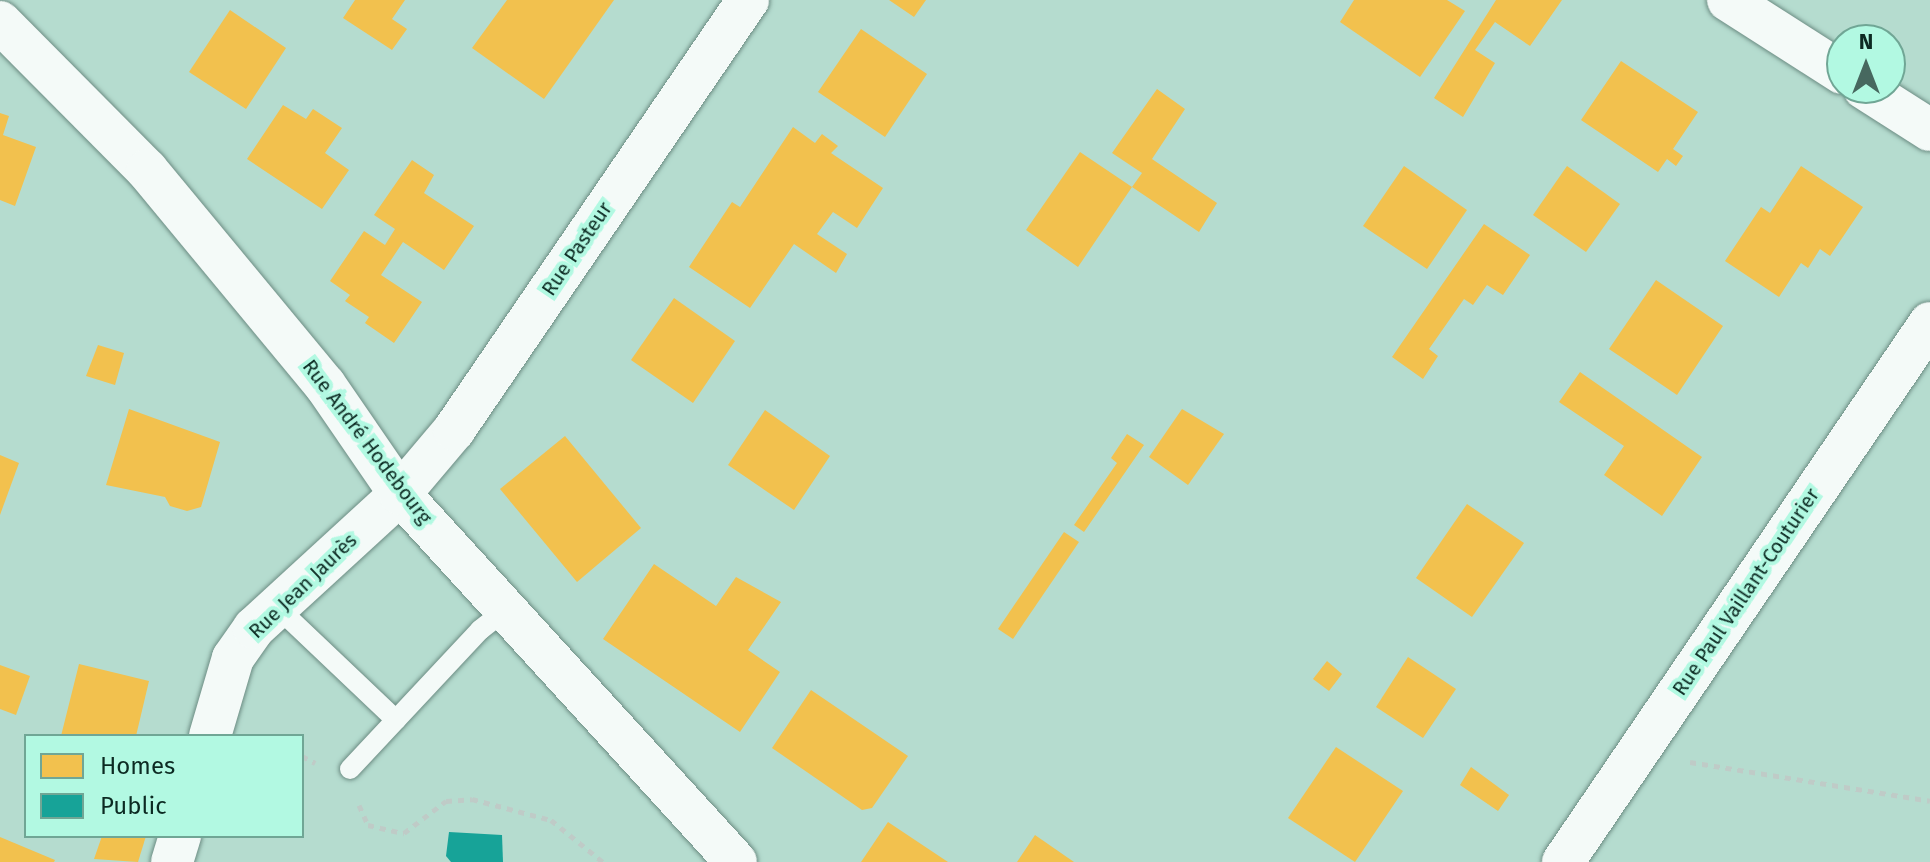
<!DOCTYPE html>
<html>
<head>
<meta charset="utf-8">
<style>
	body { margin:0 }
	#map { position:relative; width:1930px; height:862px; overflow:hidden; background:#b5dccf; font-family:"Fira Sans",sans-serif }
	div>[style] { position:absolute }
	[style*='--x'] { left:calc(var(--x)*1px); top:calc(var(--y)*1px); width:calc(var(--w)*1px); rotate:calc(var(--a)*1deg) }
	.homes>* { inset:0; background:#f2c14e }
	.public>* { inset:0; background:#17a398 }
	.path>* { height:5px; margin-top:-2.5px; transform-origin:0; background:repeating-linear-gradient(90deg,#bfcbc7 0 6px,transparent 0 12px) }
	.roads { filter:drop-shadow(0 0 2px #6c8c83) drop-shadow(0 0 2px #6c8c83) }
	.service>* { height:20px; margin:-10px; padding:0 10px; transform-origin:10px; border-radius:10px; background:#f4faf8 }
	.minor>* { height:42px; margin:-21px; padding:0 21px; transform-origin:21px; border-radius:21px; background:#f4faf8 }
	span { translate:-50% -50%; white-space:nowrap; text-align:center; line-height:1.15; -webkit-text-stroke:8px #b2f9e2; paint-order:stroke }
	.street-label { font-size:20px; color:#0c2a22 }
	.legend { position:absolute; left:24px; top:734px; width:280px; height:104px; box-sizing:border-box; background:#b2f9e2; border:2px solid #70a695; margin:0; padding:10px 14px; list-style:none; font-size:24px; color:#0c2a22 }
	.legend li { display:flex; align-items:center; gap:16px; height:40px }
	.legend b { width:40px; border:2px solid #70a695 }
	.north { position:absolute; left:1826px; top:24px; width:80px; height:80px; box-sizing:border-box; background:#b2f9e2; border:2px solid #70a695; border-radius:50%; rotate:0deg; font-size:22px; font-weight:700; line-height:32px; text-align:center; color:#0c2a22 }
	.north::after { content:''; display:block; margin:auto; width:28px; height:36px; background:#47685f; clip-path:polygon(50% 0,100% 100%,50% 72%,0 100%) }
</style>
</head>
<body>
<div id="map">
	<div class="homes">
		<div style="clip-path:polygon(355px 0,405px 0,392px 19px,407px 29px,392px 50px,343px 18px)"></div>
		<div style="clip-path:polygon(507px 0,614px 0,544px 99px,472px 48px)"></div>
		<div style="clip-path:polygon(889px 0,926px 0,914px 17px)"></div>
		<div style="clip-path:polygon(1354px 0,1447px 0,1465px 11px,1420px 77px,1340px 22px)"></div>
		<div style="clip-path:polygon(1496px 0,1562px 0,1530px 46px,1495px 22px,1475px 50px,1495px 63px,1463px 117px,1434px 98px)"></div>
		<div style="clip-path:polygon(230px 10px,286px 48px,246px 109px,189px 72px)"></div>
		<div style="clip-path:polygon(861px 29px,927px 74px,885px 137px,818px 92px)"></div>
		<div style="clip-path:polygon(1621px 61px,1698px 112px,1673px 149px,1683px 156px,1676px 166px,1667px 159px,1658px 172px,1581px 120px)"></div>
		<div style="clip-path:polygon(1157px 89px,1185px 109px,1152px 159px,1217px 203px,1199px 232px,1132px 187px,1142px 173px,1112px 153px)"></div>
		<div style="clip-path:polygon(283px 105px,306px 119px,313px 109px,342px 128px,325px 153px,349px 170px,322px 209px,247px 159px)"></div>
		<div style="clip-path:polygon(0 113px,9px 116px,3px 135px,36px 147px,15px 206px,0 200px)"></div>
		<div style="clip-path:polygon(793px 127px,815px 143px,822px 134px,838px 146px,831px 153px,883px 188px,857px 228px,833px 212px,817px 234px,847px 254px,836px 273px,794px 244px,750px 308px,689px 267px,732px 202px,740px 207px)"></div>
		<div style="clip-path:polygon(1080px 152px,1132px 187px,1078px 267px,1026px 230px)"></div>
		<div style="clip-path:polygon(412px 160px,434px 175px,424px 193px,474px 226px,444px 270px,403px 242px,381px 275px,422px 302px,394px 343px,365px 323px,369px 317px,345px 301px,350px 295px,330px 281px,364px 231px,385px 245px,395px 229px,374px 215px)"></div>
		<div style="clip-path:polygon(1404px 166px,1467px 210px,1427px 269px,1363px 226px)"></div>
		<div style="clip-path:polygon(1567px 166px,1620px 204px,1586px 252px,1533px 215px)"></div>
		<div style="clip-path:polygon(1801px 166px,1863px 207px,1830px 256px,1820px 249px,1808px 268px,1801px 263px,1779px 297px,1725px 261px,1761px 207px,1770px 213px)"></div>
		<div style="clip-path:polygon(1484px 224px,1530px 255px,1503px 295px,1487px 285px,1473px 305px,1464px 299px,1429px 349px,1438px 356px,1423px 379px,1392px 357px)"></div>
		<div style="clip-path:polygon(1656px 280px,1723px 326px,1677px 395px,1609px 349px)"></div>
		<div style="clip-path:polygon(674px 298px,735px 341px,693px 403px,631px 360px)"></div>
		<div style="clip-path:polygon(98px 345px,124px 353px,115px 385px,86px 376px)"></div>
		<div style="clip-path:polygon(1580px 372px,1702px 457px,1662px 516px,1604px 475px,1624px 446px,1559px 402px)"></div>
		<div style="clip-path:polygon(129px 409px,220px 442px,201px 507px,187px 511px,170px 506px,165px 497px,106px 485px)"></div>
		<div style="clip-path:polygon(1182px 409px,1224px 434px,1188px 485px,1149px 457px)"></div>
		<div style="clip-path:polygon(765px 410px,830px 456px,794px 510px,728px 465px)"></div>
		<div style="clip-path:polygon(1127px 434px,1144px 445px,1084px 532px,1074px 525px,1117px 463px,1111px 458px)"></div>
		<div style="clip-path:polygon(565px 436px,641px 528px,577px 582px,500px 489px)"></div>
		<div style="clip-path:polygon(0 455px,19px 463px,0 515px)"></div>
		<div style="clip-path:polygon(1467px 504px,1524px 543px,1472px 617px,1416px 578px)"></div>
		<div style="clip-path:polygon(1064px 532px,1079px 542px,1013px 639px,998px 629px)"></div>
		<div style="clip-path:polygon(654px 564px,716px 606px,736px 577px,781px 602px,748px 650px,780px 672px,740px 732px,603px 639px)"></div>
		<div style="clip-path:polygon(1408px 657px,1456px 689px,1423px 738px,1376px 707px)"></div>
		<div style="clip-path:polygon(1327px 661px,1342px 674px,1329px 691px,1313px 679px)"></div>
		<div style="clip-path:polygon(79px 664px,149px 681px,136px 736px,61px 736px)"></div>
		<div style="clip-path:polygon(0 665px,30px 676px,16px 715px,0 709px)"></div>
		<div style="clip-path:polygon(811px 690px,908px 756px,872px 808px,862px 810px,772px 748px)"></div>
		<div style="clip-path:polygon(1336px 747px,1403px 791px,1355px 862px,1288px 818px)"></div>
		<div style="clip-path:polygon(1471px 767px,1509px 795px,1498px 811px,1460px 785px)"></div>
		<div style="clip-path:polygon(888px 822px,948px 862px,861px 862px)"></div>
		<div style="clip-path:polygon(1035px 835px,1074px 862px,1017px 862px)"></div>
		<div style="clip-path:polygon(102px 836px,146px 836px,138px 862px,94px 859px)"></div>
		<div style="clip-path:polygon(0 837px,55px 860px,54px 862px,0 862px)"></div>
	</div>
	<div class="public">
		<div style="clip-path:polygon(449px 832px,502px 835px,503px 862px,451px 862px,446px 856px)"></div>
	</div>
	<div class="path">
		<div style="--x:302;--y:756;--w:15;--a:28"></div>
		<div style="--x:1690;--y:762;--w:243;--a:9.2"></div>
		<div style="--x:359;--y:805;--w:22;--a:66"></div>
		<div style="--x:368;--y:825;--w:37;--a:13"></div>
		<div style="--x:404;--y:833;--w:53;--a:-37.3"></div>
		<div style="--x:446;--y:801;--w:26;--a:-4"></div>
		<div style="--x:472;--y:799;--w:82;--a:14.9"></div>
		<div style="--x:551;--y:820;--w:67;--a:38.9"></div>
	</div>
	<div class="roads">
		<div class="service">
			<div style="--x:277;--y:607;--w:164;--a:43.5"></div>
			<div style="--x:350;--y:769;--w:190;--a:-46.9"></div>
			<div style="--x:480;--y:630;--w:33;--a:-38"></div>
		</div>
		<div class="minor">
			<div style="--x:1728;--y:0;--w:135;--a:32.6"></div>
			<div style="--x:0;--y:22;--w:209;--a:45.2"></div>
			<div style="--x:147;--y:170;--w:279;--a:50.4"></div>
			<div style="--x:325;--y:385;--w:132;--a:55.5"></div>
			<div style="--x:400;--y:494;--w:498;--a:47.6"></div>
			<div style="--x:1864;--y:88;--w:78;--a:32.5"></div>
			<div style="--x:210;--y:736;--w:81;--a:-73.6"></div>
			<div style="--x:233;--y:658;--w:37;--a:-55"></div>
			<div style="--x:254;--y:628;--w:198;--a:-42.5"></div>
			<div style="--x:400;--y:494;--w:84;--a:-49.8"></div>
			<div style="--x:454;--y:430;--w:521;--a:-55.64"></div>
			<div style="--x:172;--y:862;--w:27;--a:-73"></div>
			<div style="--x:1563;--y:862;--w:652;--a:-55.75"></div>
		</div>
	</div>
	<div class="street-label">
		<span style="left:577px;top:249px;rotate:-56deg">Rue Pasteur</span>
		<span style="left:367px;top:442px;rotate:53deg">Rue André Hodebourg</span>
		<span style="left:303px;top:586px;rotate:-44deg">Rue Jean Jaurès</span>
		<span style="left:1746px;top:592px;rotate:-56deg">Rue Paul Vaillant-Couturier</span>
	</div>
	<ul class="legend">
	<li><b style="height:22px;background:#f2c14e"></b>Homes</li>
	<li><b style="height:22px;background:#17a398"></b>Public</li>
	</ul>
	<div class="north">N</div>
</div>
</body>
</html>
